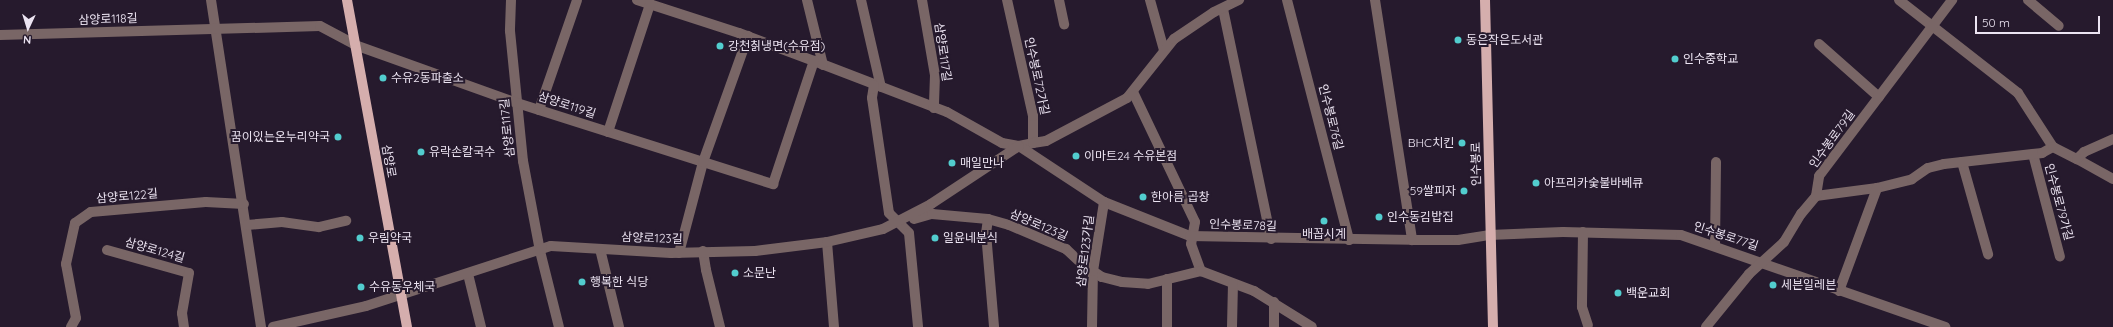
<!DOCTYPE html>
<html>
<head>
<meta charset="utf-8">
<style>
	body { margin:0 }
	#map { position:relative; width:2113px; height:327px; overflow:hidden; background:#261a2d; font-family:Quicksand,"Noto Sans KR",sans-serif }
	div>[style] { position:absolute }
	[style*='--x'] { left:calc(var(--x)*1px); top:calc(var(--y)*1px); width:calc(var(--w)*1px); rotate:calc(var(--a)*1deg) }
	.minor>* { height:10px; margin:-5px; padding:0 5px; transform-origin:5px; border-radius:5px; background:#796666 }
	.major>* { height:10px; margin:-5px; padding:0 5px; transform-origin:5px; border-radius:5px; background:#d5aead }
	.dots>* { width:11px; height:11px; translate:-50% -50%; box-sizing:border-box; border:2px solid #261a2d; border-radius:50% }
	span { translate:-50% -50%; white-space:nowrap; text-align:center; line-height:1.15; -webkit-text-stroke:4px #261a2d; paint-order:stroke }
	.street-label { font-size:12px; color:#ece4f2 }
	.poi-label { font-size:12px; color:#ece4f2 }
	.left { translate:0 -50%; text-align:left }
	.right { translate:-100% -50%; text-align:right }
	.north { position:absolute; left:8px; top:8px; width:40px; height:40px; -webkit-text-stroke:3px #261a2d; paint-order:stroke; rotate:184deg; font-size:11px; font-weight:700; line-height:16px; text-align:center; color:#ece4f2 }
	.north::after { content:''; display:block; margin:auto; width:14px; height:18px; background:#ece4f2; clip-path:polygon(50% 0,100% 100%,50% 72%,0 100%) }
	.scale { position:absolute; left:1975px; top:16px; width:125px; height:18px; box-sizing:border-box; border:2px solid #ece4f2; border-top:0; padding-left:5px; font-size:12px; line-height:14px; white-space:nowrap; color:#ece4f2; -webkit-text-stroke:3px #261a2d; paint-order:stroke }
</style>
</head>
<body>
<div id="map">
	<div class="minor">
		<div style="--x:211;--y:0;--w:331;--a:81.3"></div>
		<div style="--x:511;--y:0;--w:31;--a:92"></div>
		<div style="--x:510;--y:31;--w:131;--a:84.3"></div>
		<div style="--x:523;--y:161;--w:92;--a:79.3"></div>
		<div style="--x:540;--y:251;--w:78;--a:76"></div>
		<div style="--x:637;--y:0;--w:107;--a:17.9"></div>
		<div style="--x:739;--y:33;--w:80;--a:20.5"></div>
		<div style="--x:814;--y:61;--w:142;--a:21"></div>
		<div style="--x:947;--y:112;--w:63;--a:29.4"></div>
		<div style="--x:1002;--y:143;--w:17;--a:10"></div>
		<div style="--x:1019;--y:146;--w:14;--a:-12"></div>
		<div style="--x:1033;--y:143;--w:27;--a:-90"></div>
		<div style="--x:1033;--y:116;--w:119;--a:-102.6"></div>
		<div style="--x:807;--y:0;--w:67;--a:76.2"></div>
		<div style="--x:861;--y:0;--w:89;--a:77.1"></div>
		<div style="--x:922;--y:0;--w:76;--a:80.2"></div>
		<div style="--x:935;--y:75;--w:33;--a:92"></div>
		<div style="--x:1059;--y:0;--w:25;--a:78"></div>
		<div style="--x:1150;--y:0;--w:52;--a:74.4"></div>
		<div style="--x:1287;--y:0;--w:248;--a:75.5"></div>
		<div style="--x:1375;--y:0;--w:243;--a:81.2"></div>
		<div style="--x:1899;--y:0;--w:151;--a:38"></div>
		<div style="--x:2018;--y:93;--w:64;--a:57.1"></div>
		<div style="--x:2028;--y:0;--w:40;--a:40"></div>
		<div style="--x:1223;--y:9;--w:235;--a:78.2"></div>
		<div style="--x:0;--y:35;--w:320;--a:-1.6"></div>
		<div style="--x:320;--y:26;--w:40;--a:28"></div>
		<div style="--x:355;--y:45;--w:172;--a:19.7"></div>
		<div style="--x:517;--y:103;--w:269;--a:17.6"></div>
		<div style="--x:773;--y:184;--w:130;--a:-71.6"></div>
		<div style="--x:1819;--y:44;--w:80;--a:41.5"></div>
		<div style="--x:874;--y:85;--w:13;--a:99"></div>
		<div style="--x:872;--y:98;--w:116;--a:81.6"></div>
		<div style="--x:889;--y:213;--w:28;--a:45"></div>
		<div style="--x:909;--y:233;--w:94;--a:84.5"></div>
		<div style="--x:1133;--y:92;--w:144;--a:64.5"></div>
		<div style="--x:1195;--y:222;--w:22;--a:100"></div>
		<div style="--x:1191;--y:244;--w:29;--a:70"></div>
		<div style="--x:539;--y:110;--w:116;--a:-70.9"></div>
		<div style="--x:608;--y:132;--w:135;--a:-71.8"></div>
		<div style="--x:1033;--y:143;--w:13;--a:-9"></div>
		<div style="--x:1046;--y:141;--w:92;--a:-28"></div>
		<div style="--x:1127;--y:98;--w:75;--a:-51.5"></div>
		<div style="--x:1174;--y:39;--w:48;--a:-34"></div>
		<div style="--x:1214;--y:12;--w:28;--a:-26"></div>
		<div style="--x:1019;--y:146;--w:102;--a:33.4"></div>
		<div style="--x:1104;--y:202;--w:92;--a:21.6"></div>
		<div style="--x:1190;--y:236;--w:222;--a:1"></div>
		<div style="--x:1412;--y:240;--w:46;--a:0"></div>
		<div style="--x:1458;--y:240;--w:31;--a:-9"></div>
		<div style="--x:1489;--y:235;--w:74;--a:-2.3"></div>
		<div style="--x:1563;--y:232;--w:118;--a:1.5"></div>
		<div style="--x:1681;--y:235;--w:280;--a:19.2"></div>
		<div style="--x:2033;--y:154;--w:106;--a:75.3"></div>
		<div style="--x:2077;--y:159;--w:41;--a:29.1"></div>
		<div style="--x:1962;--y:162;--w:96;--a:74.2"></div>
		<div style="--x:1816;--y:196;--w:62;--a:-7.5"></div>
		<div style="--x:1877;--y:188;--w:36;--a:-14"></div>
		<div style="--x:1912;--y:179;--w:19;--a:-35"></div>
		<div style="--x:1928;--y:168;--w:16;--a:-14"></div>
		<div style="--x:1944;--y:164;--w:99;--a:-6.4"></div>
		<div style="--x:2042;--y:153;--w:13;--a:-29"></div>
		<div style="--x:2053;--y:147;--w:27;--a:27"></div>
		<div style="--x:2077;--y:159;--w:10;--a:-45"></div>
		<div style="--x:2084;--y:152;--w:32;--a:-24"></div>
		<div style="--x:914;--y:219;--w:19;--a:-16"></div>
		<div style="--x:932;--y:214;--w:56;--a:5.1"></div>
		<div style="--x:988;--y:219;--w:22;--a:16"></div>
		<div style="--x:1009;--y:225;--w:62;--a:22.8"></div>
		<div style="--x:1066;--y:249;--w:21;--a:43"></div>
		<div style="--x:1081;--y:263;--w:25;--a:34"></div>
		<div style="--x:1102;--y:277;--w:21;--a:14"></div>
		<div style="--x:1122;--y:282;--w:26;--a:4"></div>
		<div style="--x:1148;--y:284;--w:55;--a:-13.8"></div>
		<div style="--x:988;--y:219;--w:14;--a:98"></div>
		<div style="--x:986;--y:233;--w:94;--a:85.1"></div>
		<div style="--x:247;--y:225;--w:35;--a:-5"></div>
		<div style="--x:282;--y:222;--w:37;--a:8"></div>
		<div style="--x:319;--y:227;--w:28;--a:-13"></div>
		<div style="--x:1583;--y:232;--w:75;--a:90.8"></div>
		<div style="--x:1582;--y:307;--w:19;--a:72"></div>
		<div style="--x:827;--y:242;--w:85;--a:85.3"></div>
		<div style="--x:1715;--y:246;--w:84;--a:-89.3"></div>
		<div style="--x:600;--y:249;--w:80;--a:76.3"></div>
		<div style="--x:107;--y:250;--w:85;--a:15.7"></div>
		<div style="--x:189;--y:273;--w:41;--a:99.9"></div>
		<div style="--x:182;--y:313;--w:14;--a:82"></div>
		<div style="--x:703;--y:251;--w:19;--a:81"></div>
		<div style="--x:706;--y:270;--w:59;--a:76.2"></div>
		<div style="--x:679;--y:253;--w:94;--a:-75.2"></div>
		<div style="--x:703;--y:162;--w:134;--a:-70.3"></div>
		<div style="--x:1201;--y:271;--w:57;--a:20.7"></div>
		<div style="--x:1254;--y:291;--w:68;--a:31.8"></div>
		<div style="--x:468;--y:274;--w:55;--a:76.2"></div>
		<div style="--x:1839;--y:291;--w:110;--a:-69.7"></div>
		<div style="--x:1274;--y:302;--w:25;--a:90"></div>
		<div style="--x:71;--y:327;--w:10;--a:-61"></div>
		<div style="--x:76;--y:318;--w:55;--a:-100.5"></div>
		<div style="--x:66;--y:264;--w:42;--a:-77.6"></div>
		<div style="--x:75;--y:223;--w:19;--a:-35"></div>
		<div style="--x:91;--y:212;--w:115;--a:-5"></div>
		<div style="--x:206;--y:202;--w:38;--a:3"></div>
		<div style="--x:273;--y:327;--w:95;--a:-12.7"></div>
		<div style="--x:366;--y:306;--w:194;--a:-18"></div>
		<div style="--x:551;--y:246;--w:120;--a:3.3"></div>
		<div style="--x:671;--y:253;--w:84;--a:-1.4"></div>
		<div style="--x:755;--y:251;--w:73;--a:-7.1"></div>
		<div style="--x:827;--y:242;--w:57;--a:-13.1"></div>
		<div style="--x:883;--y:229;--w:54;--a:-27.5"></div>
		<div style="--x:931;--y:204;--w:105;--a:-33.4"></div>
		<div style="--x:1092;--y:327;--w:56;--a:-89"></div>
		<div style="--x:1093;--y:271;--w:70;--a:-80.9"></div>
		<div style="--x:1167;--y:327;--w:48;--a:-90"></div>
		<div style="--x:1232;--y:327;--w:43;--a:-88.7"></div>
		<div style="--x:1706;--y:327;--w:68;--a:-50.9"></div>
		<div style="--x:1749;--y:274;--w:47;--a:-42.4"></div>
		<div style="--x:1784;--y:242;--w:33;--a:-59"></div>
		<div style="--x:1801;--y:214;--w:23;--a:-50"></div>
		<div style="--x:1816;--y:196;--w:20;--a:-81"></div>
		<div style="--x:1819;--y:176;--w:221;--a:-52.9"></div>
	</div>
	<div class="major">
		<div style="--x:347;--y:0;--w:332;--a:79.6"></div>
		<div style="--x:1485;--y:0;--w:327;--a:88.6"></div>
	</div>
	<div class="dots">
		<div style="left:1458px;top:40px;background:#52cdce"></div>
		<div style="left:720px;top:46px;background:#52cdce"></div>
		<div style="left:1675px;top:59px;background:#52cdce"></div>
		<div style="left:383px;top:78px;background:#52cdce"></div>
		<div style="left:338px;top:137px;background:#52cdce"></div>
		<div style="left:1462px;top:143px;background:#52cdce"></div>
		<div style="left:421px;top:152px;background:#52cdce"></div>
		<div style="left:1076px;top:156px;background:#52cdce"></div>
		<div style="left:952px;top:163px;background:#52cdce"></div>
		<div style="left:1536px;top:183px;background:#52cdce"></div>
		<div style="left:1464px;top:191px;background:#52cdce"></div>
		<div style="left:1143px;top:197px;background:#52cdce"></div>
		<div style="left:1379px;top:217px;background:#52cdce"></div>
		<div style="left:1324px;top:221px;background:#52cdce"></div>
		<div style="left:360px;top:238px;background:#52cdce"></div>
		<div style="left:935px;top:238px;background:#52cdce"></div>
		<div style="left:735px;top:273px;background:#52cdce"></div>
		<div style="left:582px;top:282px;background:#52cdce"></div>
		<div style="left:1773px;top:285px;background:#52cdce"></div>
		<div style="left:361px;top:287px;background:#52cdce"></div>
		<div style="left:1618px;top:293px;background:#52cdce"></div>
	</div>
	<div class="street-label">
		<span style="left:108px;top:19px;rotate:-2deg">삼양로118길</span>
		<span style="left:943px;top:52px;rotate:82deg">삼양로117길</span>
		<span style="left:1037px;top:76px;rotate:78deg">인수봉로72가길</span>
		<span style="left:567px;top:105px;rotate:18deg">삼양로119길</span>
		<span style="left:1331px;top:117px;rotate:76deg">인수봉로76길</span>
		<span style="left:507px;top:128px;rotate:-96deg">삼양로117길</span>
		<span style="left:1832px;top:139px;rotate:-54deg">인수봉로79길</span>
		<span style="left:389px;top:161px;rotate:80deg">삼양로</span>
		<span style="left:1476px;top:164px;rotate:-91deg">인수봉로</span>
		<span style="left:127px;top:196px;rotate:-5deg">삼양로122길</span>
		<span style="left:2059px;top:202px;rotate:75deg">인수봉로79가길</span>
		<span style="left:1039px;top:225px;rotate:23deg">삼양로123길</span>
		<span style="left:1243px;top:225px;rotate:2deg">인수봉로78길</span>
		<span style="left:1726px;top:236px;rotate:18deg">인수봉로77길</span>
		<span style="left:652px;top:238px;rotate:2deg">삼양로123길</span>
		<span style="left:155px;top:250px;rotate:16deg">삼양로124길</span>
		<span style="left:1085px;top:251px;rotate:-83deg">삼양로123가길</span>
	</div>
	<div class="poi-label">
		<span class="left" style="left:1466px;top:40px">동은작은도서관</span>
		<span class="left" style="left:728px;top:46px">강천칡냉면(수유점)</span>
		<span class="left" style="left:1683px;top:59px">인수중학교</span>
		<span class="left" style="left:391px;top:78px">수유2동파출소</span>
		<span class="right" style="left:330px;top:137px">꿈이있는온누리약국</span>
		<span class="right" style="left:1454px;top:143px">BHC치킨</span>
		<span class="left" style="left:429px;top:152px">유락손칼국수</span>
		<span class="left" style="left:1084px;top:156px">이마트24 수유본점</span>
		<span class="left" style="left:960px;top:163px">매일만나</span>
		<span class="left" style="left:1544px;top:183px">아프리카숯불바베큐</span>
		<span class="right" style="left:1456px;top:191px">59쌀피자</span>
		<span class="left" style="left:1151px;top:197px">한아름 곱창</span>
		<span class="left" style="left:1387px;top:217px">인수동김밥집</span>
		<span style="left:1324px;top:234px">배꼽시계</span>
		<span class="left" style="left:368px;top:238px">우림약국</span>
		<span class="left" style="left:943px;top:238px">일윤네분식</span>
		<span class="left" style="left:743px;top:273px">소문난</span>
		<span class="left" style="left:590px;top:282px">행복한 식당</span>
		<span class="left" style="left:1781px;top:285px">세븐일레븐</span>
		<span class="left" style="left:369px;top:287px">수유동우체국</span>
		<span class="left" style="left:1626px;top:293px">백운교회</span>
	</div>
	<div class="north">N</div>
	<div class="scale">50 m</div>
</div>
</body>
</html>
